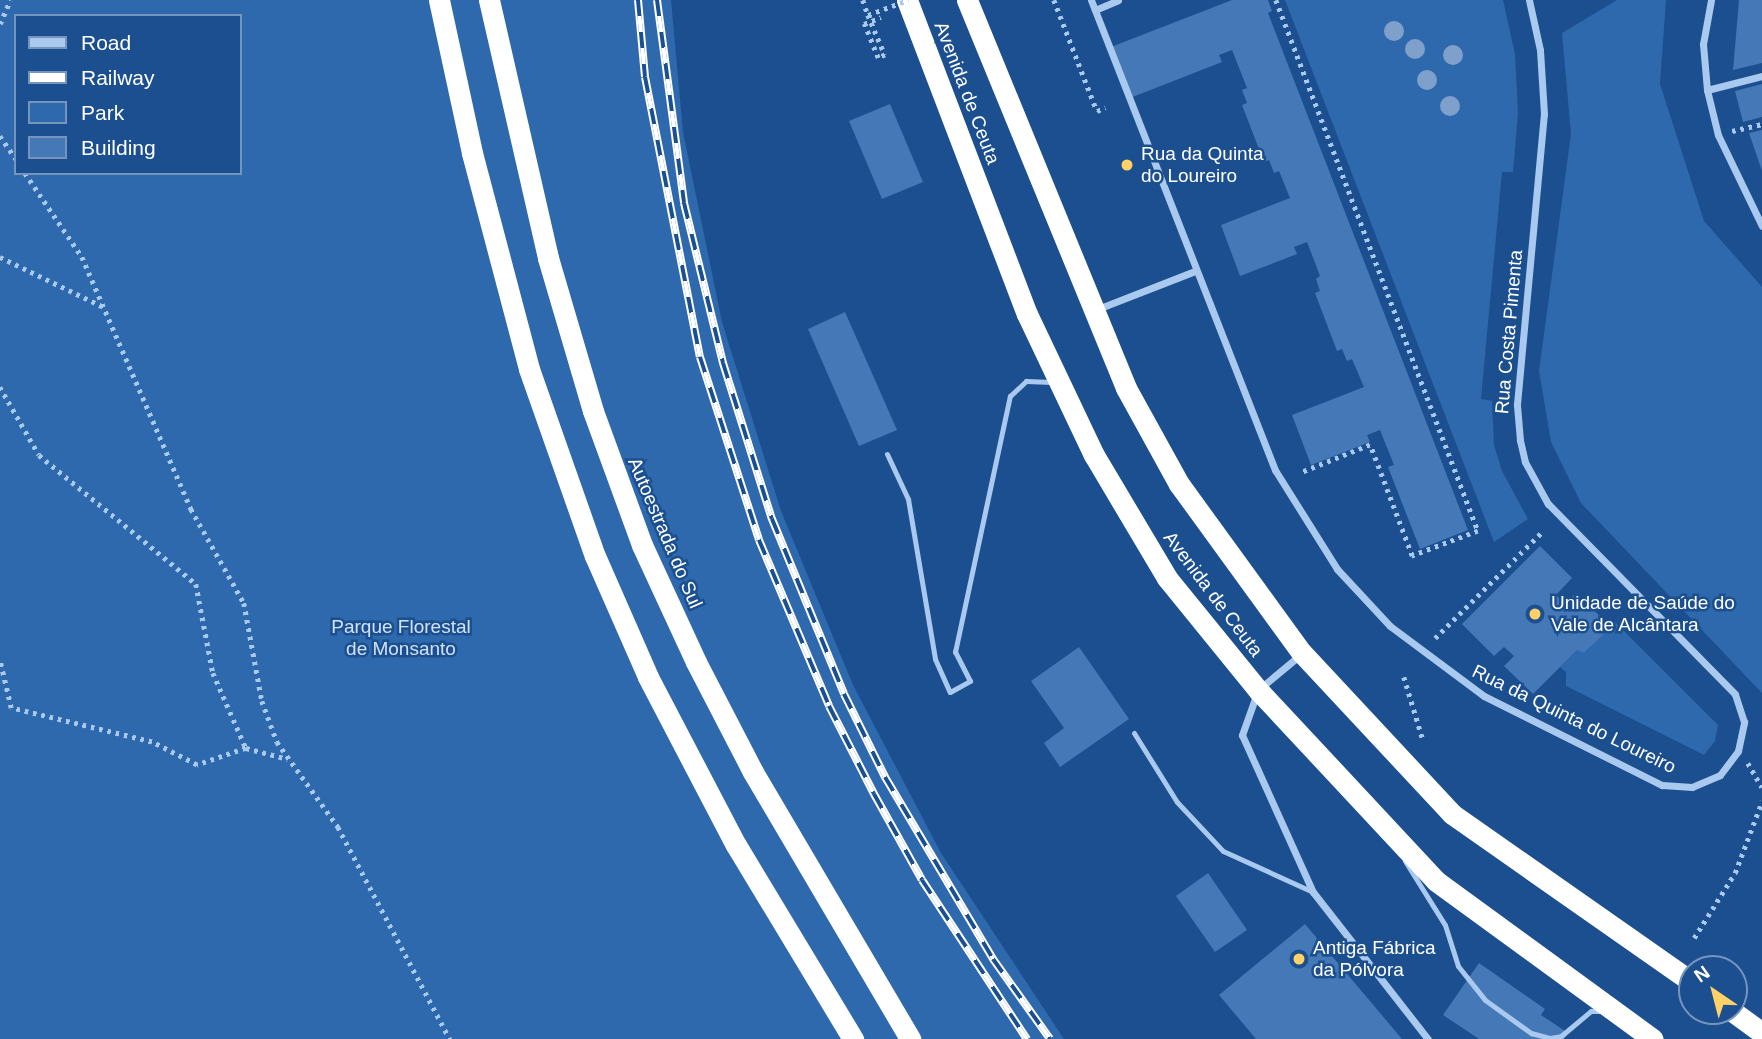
<!DOCTYPE html>
<html>
<head>
<meta charset="utf-8">
<style>
	body { margin:0 }
	#map { position:relative; width:1762px; height:1039px; overflow:hidden; background:#1b4f8f; font-family:Arial,sans-serif }
	div>[style] { position:absolute }
	[style*='--x'] { left:calc(var(--x)*1px); top:calc(var(--y)*1px); width:calc(var(--w)*1px); rotate:calc(var(--a)*1deg) }
	.green>* { inset:0; background:#2e69ad }
	.building>* { inset:0; background:#4478b7 }
	.path>* { height:4.5px; margin-top:-2.25px; transform-origin:0; background:repeating-linear-gradient(90deg,#a9c9ee 0 3.5px,transparent 0 8.5px) }
	.lane>* { height:5px; margin:-2.5px; padding:0 2.5px; transform-origin:2.5px; border-radius:2.5px; background:#a9c9ee }
	.street>* { height:7px; margin:-3.5px; padding:0 3.5px; transform-origin:3.5px; border-radius:3.5px; background:#a9c9ee }
	.highway>* { height:21px; margin:-10.5px; padding:0 10.5px; transform-origin:10.5px; border-radius:10.5px; background:#fff }
	.rail>* { height:8px; margin-top:-4px; transform-origin:0; background:repeating-linear-gradient(90deg,#1b4f8f 0 16px,#fff 0 32px); box-sizing:border-box; border-block:2px solid #fff }
	.path-bridge>* { height:4.5px; margin-top:-2.25px; transform-origin:0; background:repeating-linear-gradient(90deg,#a9c9ee 0 3.5px,transparent 0 8.5px) }
	.trees>* { width:20px; height:20px; margin:-10px; border-radius:50%; background:#7ea0ca }
	.dots>* { width:19px; height:19px; translate:-50% -50%; box-sizing:border-box; border:4px solid #1b4f8f; border-radius:50% }
	span { translate:-50% -50%; white-space:nowrap; text-align:center; line-height:1.15; -webkit-text-stroke:5px #1b4f8f; paint-order:stroke }
	.street-label { font-size:19px; color:#fff }
	.poi-label { font-size:19px; color:#fff }
	.left { translate:0 -50%; text-align:left }
	.park-label { font-size:19px; color:#cfe3fa }
	.legend { position:absolute; left:14px; top:14px; width:228px; height:161px; box-sizing:border-box; background:#1b4f8f; border:2px solid #7695bc; margin:0; padding:9px 12px; list-style:none; font-size:21px; color:#fff }
	.legend li { display:flex; align-items:center; gap:14px; height:35px }
	.legend b { width:35px; border:2px solid #7695bc }
	.north { position:absolute; left:1678px; top:955px; width:70px; height:70px; box-sizing:border-box; background:#1b4f8f; border:2px solid #7695bc; border-radius:50%; rotate:325deg; font-size:19px; font-weight:700; line-height:28px; text-align:center; color:#fff }
	.north::after { content:''; display:block; margin:auto; width:24px; height:32px; background:#ffd166; clip-path:polygon(50% 0,100% 100%,50% 72%,0 100%) }
</style>
</head>
<body>
<div id="map">
	<div class="green">
		<div style="clip-path:polygon(evenodd,0 0,671px 0,683px 132px,722px 322px,781px 511px,853px 685px,941px 853px,1064px 1039px,0 1039px,0 0,16px 16px,240px 16px,240px 173px,16px 173px,16px 16px)"></div>
		<div style="clip-path:polygon(1285px 0,1503px 0,1515px 54px,1518px 113px,1513px 172px,1502px 172px,1481px 399px,1492px 401px,1494px 445px,1502px 471px,1528px 519px,1494px 542px)"></div>
		<div style="clip-path:polygon(1617px 0,1666px 0,1660px 84px,1704px 221px,1762px 287px,1762px 693px,1581px 503px,1551px 442px,1539px 371px,1571px 134px,1562px 33px)"></div>
		<div style="clip-path:polygon(1615px 622px,1718px 725px,1715px 741px,1704px 755px,1566px 686px,1566px 672px,1560px 667px,1577px 650px,1585px 652px)"></div>
	</div>
	<div class="building">
		<div style="clip-path:polygon(1232px 0,1268px 0,1272px 11px,1268px 13px,1468px 530px,1420px 549px,1388px 467px,1394px 465px,1380px 430px,1367px 435px,1370px 442px,1311px 465px,1292px 415px,1364px 387px,1352px 359px,1347px 361px,1342px 349px,1337px 351px,1315px 293px,1320px 291px,1316px 279px,1320px 276px,1307px 242px,1294px 247px,1297px 254px,1240px 276px,1221px 225px,1290px 198px,1279px 171px,1274px 173px,1269px 160px,1264px 162px,1242px 105px,1247px 103px,1242px 90px,1247px 88px,1232px 50px,1219px 55px,1222px 62px,1130px 98px,1111px 47px)"></div>
		<div style="clip-path:polygon(1739px 0,1762px 0,1762px 63px,1733px 70px)"></div>
		<div style="clip-path:polygon(1762px 84px,1762px 117px,1743px 122px,1735px 91px)"></div>
		<div style="clip-path:polygon(890px 104px,923px 182px,882px 199px,849px 121px)"></div>
		<div style="clip-path:polygon(1762px 130px,1762px 171px,1749px 133px)"></div>
		<div style="clip-path:polygon(845px 312px,897px 430px,859px 446px,808px 329px)"></div>
		<div style="clip-path:polygon(1540px 546px,1572px 578px,1556px 595px,1565px 604px,1576px 593px,1611px 627px,1584px 653px,1577px 650px,1533px 694px,1504px 666px,1514px 656px,1504px 647px,1494px 656px,1462px 624px)"></div>
		<div style="clip-path:polygon(1079px 647px,1129px 719px,1060px 767px,1044px 743px,1064px 728px,1031px 681px)"></div>
		<div style="clip-path:polygon(1208px 873px,1247px 930px,1215px 952px,1176px 896px)"></div>
		<div style="clip-path:polygon(1305px 924px,1402px 1039px,1256px 1039px,1219px 995px)"></div>
		<div style="clip-path:polygon(1479px 963px,1545px 1009px,1541px 1015px,1568px 1033px,1564px 1039px,1479px 1039px,1443px 1015px)"></div>
	</div>
	<div class="path">
		<div style="--x:863;--y:0;--w:16;--a:72"></div>
		<div style="--x:868;--y:15;--w:43;--a:67"></div>
		<div style="--x:885;--y:55;--w:8;--a:157"></div>
		<div style="--x:878;--y:58;--w:37;--a:-112"></div>
		<div style="--x:864;--y:24;--w:18;--a:-22"></div>
		<div style="--x:1054;--y:0;--w:119;--a:68.8"></div>
		<div style="--x:1097;--y:111;--w:9;--a:-21"></div>
		<div style="--x:1276;--y:0;--w:568;--a:69.17"></div>
		<div style="--x:1478;--y:531;--w:71;--a:159.3"></div>
		<div style="--x:1412;--y:556;--w:119;--a:-110.7"></div>
		<div style="--x:1370;--y:445;--w:75;--a:158.2"></div>
		<div style="--x:0;--y:24;--w:26;--a:-67"></div>
		<div style="--x:1732;--y:131;--w:31;--a:-13"></div>
		<div style="--x:0;--y:136;--w:28;--a:55"></div>
		<div style="--x:25;--y:173;--w:102;--a:55.8"></div>
		<div style="--x:82;--y:257;--w:275;--a:66.6"></div>
		<div style="--x:191;--y:509;--w:108;--a:60.6"></div>
		<div style="--x:244;--y:603;--w:100;--a:79.6"></div>
		<div style="--x:262;--y:701;--w:44;--a:69.9"></div>
		<div style="--x:277;--y:742;--w:105;--a:54.3"></div>
		<div style="--x:338;--y:827;--w:240;--a:62.2"></div>
		<div style="--x:0;--y:257;--w:118;--a:25.7"></div>
		<div style="--x:0;--y:387;--w:78;--a:60.2"></div>
		<div style="--x:39;--y:455;--w:203;--a:39.4"></div>
		<div style="--x:196;--y:584;--w:91;--a:79.2"></div>
		<div style="--x:213;--y:673;--w:82;--a:66.3"></div>
		<div style="--x:246;--y:748;--w:52;--a:160.9"></div>
		<div style="--x:197;--y:765;--w:51;--a:-152.9"></div>
		<div style="--x:152;--y:742;--w:145;--a:-166.4"></div>
		<div style="--x:11;--y:708;--w:48;--a:-103.2"></div>
		<div style="--x:1435;--y:638;--w:153;--a:-44.7"></div>
		<div style="--x:1404;--y:677;--w:66;--a:73.2"></div>
		<div style="--x:246;--y:748;--w:43;--a:14.7"></div>
		<div style="--x:1748;--y:763;--w:28;--a:60"></div>
		<div style="--x:1694;--y:938;--w:77;--a:-57.8"></div>
		<div style="--x:1735;--y:873;--w:77;--a:-69.4"></div>
	</div>
	<div class="lane">
		<div style="--x:887;--y:454;--w:50;--a:65"></div>
		<div style="--x:908;--y:499;--w:162;--a:80.4"></div>
		<div style="--x:935;--y:659;--w:36;--a:66"></div>
		<div style="--x:950;--y:692;--w:23;--a:-29"></div>
		<div style="--x:970;--y:681;--w:33;--a:-117"></div>
		<div style="--x:955;--y:652;--w:262;--a:-77.9"></div>
		<div style="--x:1010;--y:396;--w:22;--a:-43"></div>
		<div style="--x:1026;--y:381;--w:26;--a:2"></div>
		<div style="--x:1134;--y:733;--w:81;--a:58.1"></div>
		<div style="--x:1177;--y:802;--w:67;--a:46.8"></div>
		<div style="--x:1223;--y:851;--w:99;--a:24.5"></div>
		<div style="--x:1405;--y:861;--w:75;--a:58"></div>
		<div style="--x:1445;--y:925;--w:43;--a:72.4"></div>
		<div style="--x:1458;--y:966;--w:43;--a:51.5"></div>
		<div style="--x:1485;--y:1000;--w:57;--a:35.7"></div>
		<div style="--x:1531;--y:1033;--w:20;--a:15"></div>
		<div style="--x:1550;--y:1038;--w:11;--a:-10"></div>
		<div style="--x:1561;--y:1036;--w:39;--a:-40"></div>
		<div style="--x:1591;--y:1011;--w:12;--a:0"></div>
	</div>
	<div class="street">
		<div style="--x:1091;--y:0;--w:505;--a:68.62"></div>
		<div style="--x:1275;--y:470;--w:117;--a:57.9"></div>
		<div style="--x:1337;--y:569;--w:78;--a:47.1"></div>
		<div style="--x:1390;--y:626;--w:117;--a:36.7"></div>
		<div style="--x:1484;--y:696;--w:199;--a:26.6"></div>
		<div style="--x:1662;--y:785;--w:30;--a:4"></div>
		<div style="--x:1692;--y:787;--w:30;--a:-23"></div>
		<div style="--x:1720;--y:775;--w:30;--a:-53"></div>
		<div style="--x:1738;--y:751;--w:30;--a:-78"></div>
		<div style="--x:1744;--y:722;--w:29;--a:-108"></div>
		<div style="--x:1735;--y:694;--w:267;--a:-134.5"></div>
		<div style="--x:1548;--y:504;--w:48;--a:-118.7"></div>
		<div style="--x:1525;--y:462;--w:23;--a:-103"></div>
		<div style="--x:1520;--y:440;--w:36;--a:-95"></div>
		<div style="--x:1517;--y:404;--w:291;--a:-84.7"></div>
		<div style="--x:1544;--y:114;--w:64;--a:-93.6"></div>
		<div style="--x:1540;--y:50;--w:51;--a:-102.4"></div>
		<div style="--x:1711;--y:0;--w:45;--a:100.3"></div>
		<div style="--x:1703;--y:44;--w:46;--a:85"></div>
		<div style="--x:1707;--y:90;--w:46;--a:76.3"></div>
		<div style="--x:1718;--y:135;--w:101;--a:64.2"></div>
		<div style="--x:1095;--y:10;--w:25;--a:-23"></div>
		<div style="--x:1707;--y:90;--w:57;--a:-14.3"></div>
		<div style="--x:1095;--y:310;--w:107;--a:-21.3"></div>
		<div style="--x:1300;--y:655;--w:55;--a:140.2"></div>
		<div style="--x:1258;--y:690;--w:48;--a:109.6"></div>
		<div style="--x:1242;--y:735;--w:172;--a:65.7"></div>
		<div style="--x:1313;--y:892;--w:187;--a:52"></div>
	</div>
	<div class="highway">
		<div style="--x:439;--y:0;--w:157;--a:77.8"></div>
		<div style="--x:472;--y:153;--w:223;--a:75.2"></div>
		<div style="--x:529;--y:369;--w:198;--a:70.6"></div>
		<div style="--x:595;--y:556;--w:132;--a:66.3"></div>
		<div style="--x:648;--y:677;--w:190;--a:62.4"></div>
		<div style="--x:736;--y:845;--w:227;--a:58.9"></div>
		<div style="--x:489;--y:0;--w:265;--a:77.1"></div>
		<div style="--x:548;--y:258;--w:159;--a:73.6"></div>
		<div style="--x:593;--y:411;--w:143;--a:69.9"></div>
		<div style="--x:642;--y:545;--w:129;--a:65.2"></div>
		<div style="--x:696;--y:662;--w:124;--a:62.6"></div>
		<div style="--x:753;--y:772;--w:310;--a:59.5"></div>
		<div style="--x:907;--y:0;--w:336;--a:69.1"></div>
		<div style="--x:1027;--y:314;--w:156;--a:64.6"></div>
		<div style="--x:1094;--y:455;--w:143;--a:59.3"></div>
		<div style="--x:1167;--y:578;--w:144;--a:50.9"></div>
		<div style="--x:1258;--y:690;--w:261;--a:47"></div>
		<div style="--x:1436;--y:881;--w:268;--a:36.1"></div>
		<div style="--x:967;--y:0;--w:419;--a:67.7"></div>
		<div style="--x:1126;--y:388;--w:110;--a:61.1"></div>
		<div style="--x:1179;--y:484;--w:209;--a:54"></div>
		<div style="--x:1302;--y:653;--w:220;--a:47"></div>
		<div style="--x:1452;--y:814;--w:293;--a:35"></div>
		<div style="--x:1732;--y:1011;--w:37;--a:36"></div>
	</div>
	<div class="rail">
		<div style="--x:638;--y:0;--w:77;--a:84.8"></div>
		<div style="--x:645;--y:77;--w:285;--a:78.9"></div>
		<div style="--x:700;--y:357;--w:192;--a:72.1"></div>
		<div style="--x:759;--y:540;--w:180;--a:67.1"></div>
		<div style="--x:829;--y:706;--w:99;--a:62.9"></div>
		<div style="--x:874;--y:794;--w:98;--a:60.8"></div>
		<div style="--x:922;--y:880;--w:191;--a:56.6"></div>
		<div style="--x:657;--y:0;--w:205;--a:82.4"></div>
		<div style="--x:684;--y:203;--w:165;--a:76.3"></div>
		<div style="--x:723;--y:363;--w:164;--a:72.6"></div>
		<div style="--x:772;--y:519;--w:189;--a:67.6"></div>
		<div style="--x:844;--y:694;--w:93;--a:63.7"></div>
		<div style="--x:885;--y:777;--w:212;--a:59.3"></div>
		<div style="--x:993;--y:959;--w:98;--a:54.5"></div>
	</div>
	<div class="path-bridge">
		<div style="--x:868;--y:15;--w:43;--a:-20.6"></div>
	</div>
	<div class="trees">
		<div style="left:1394px;top:31px"></div>
		<div style="left:1415px;top:49px"></div>
		<div style="left:1453px;top:55px"></div>
		<div style="left:1427px;top:80px"></div>
		<div style="left:1450px;top:106px"></div>
	</div>
	<div class="dots">
		<div style="left:1127px;top:165px;background:#ffd166"></div>
		<div style="left:1535px;top:614px;background:#ffd166"></div>
		<div style="left:1299px;top:959px;background:#ffd166"></div>
	</div>
	<div class="street-label">
		<span style="left:967px;top:93px;rotate:69deg">Avenida de Ceuta</span>
		<span style="left:1509px;top:332px;rotate:-85deg">Rua Costa Pimenta</span>
		<span style="left:665px;top:533px;rotate:67deg">Autoestrada do Sul</span>
		<span style="left:1213px;top:594px;rotate:53deg">Avenida de Ceuta</span>
		<span style="left:1574px;top:719px;rotate:26deg">Rua da Quinta do Loureiro</span>
	</div>
	<div class="poi-label">
		<span class="left" style="left:1141px;top:165px">Rua da Quinta<br>do Loureiro</span>
		<span class="left" style="left:1551px;top:614px">Unidade de Saúde do<br>Vale de Alcântara</span>
		<span class="left" style="left:1313px;top:959px">Antiga Fábrica<br>da Pólvora</span>
	</div>
	<div class="park-label">
		<span style="left:401px;top:638px">Parque Florestal<br>de Monsanto</span>
	</div>
	<ul class="legend">
	<li><b style="height:9px;background:#a9c9ee"></b>Road</li>
	<li><b style="height:9px;background:#fff"></b>Railway</li>
	<li><b style="height:19px;background:#2e69ad"></b>Park</li>
	<li><b style="height:19px;background:#4478b7"></b>Building</li>
	</ul>
	<div class="north">N</div>
</div>
</body>
</html>
